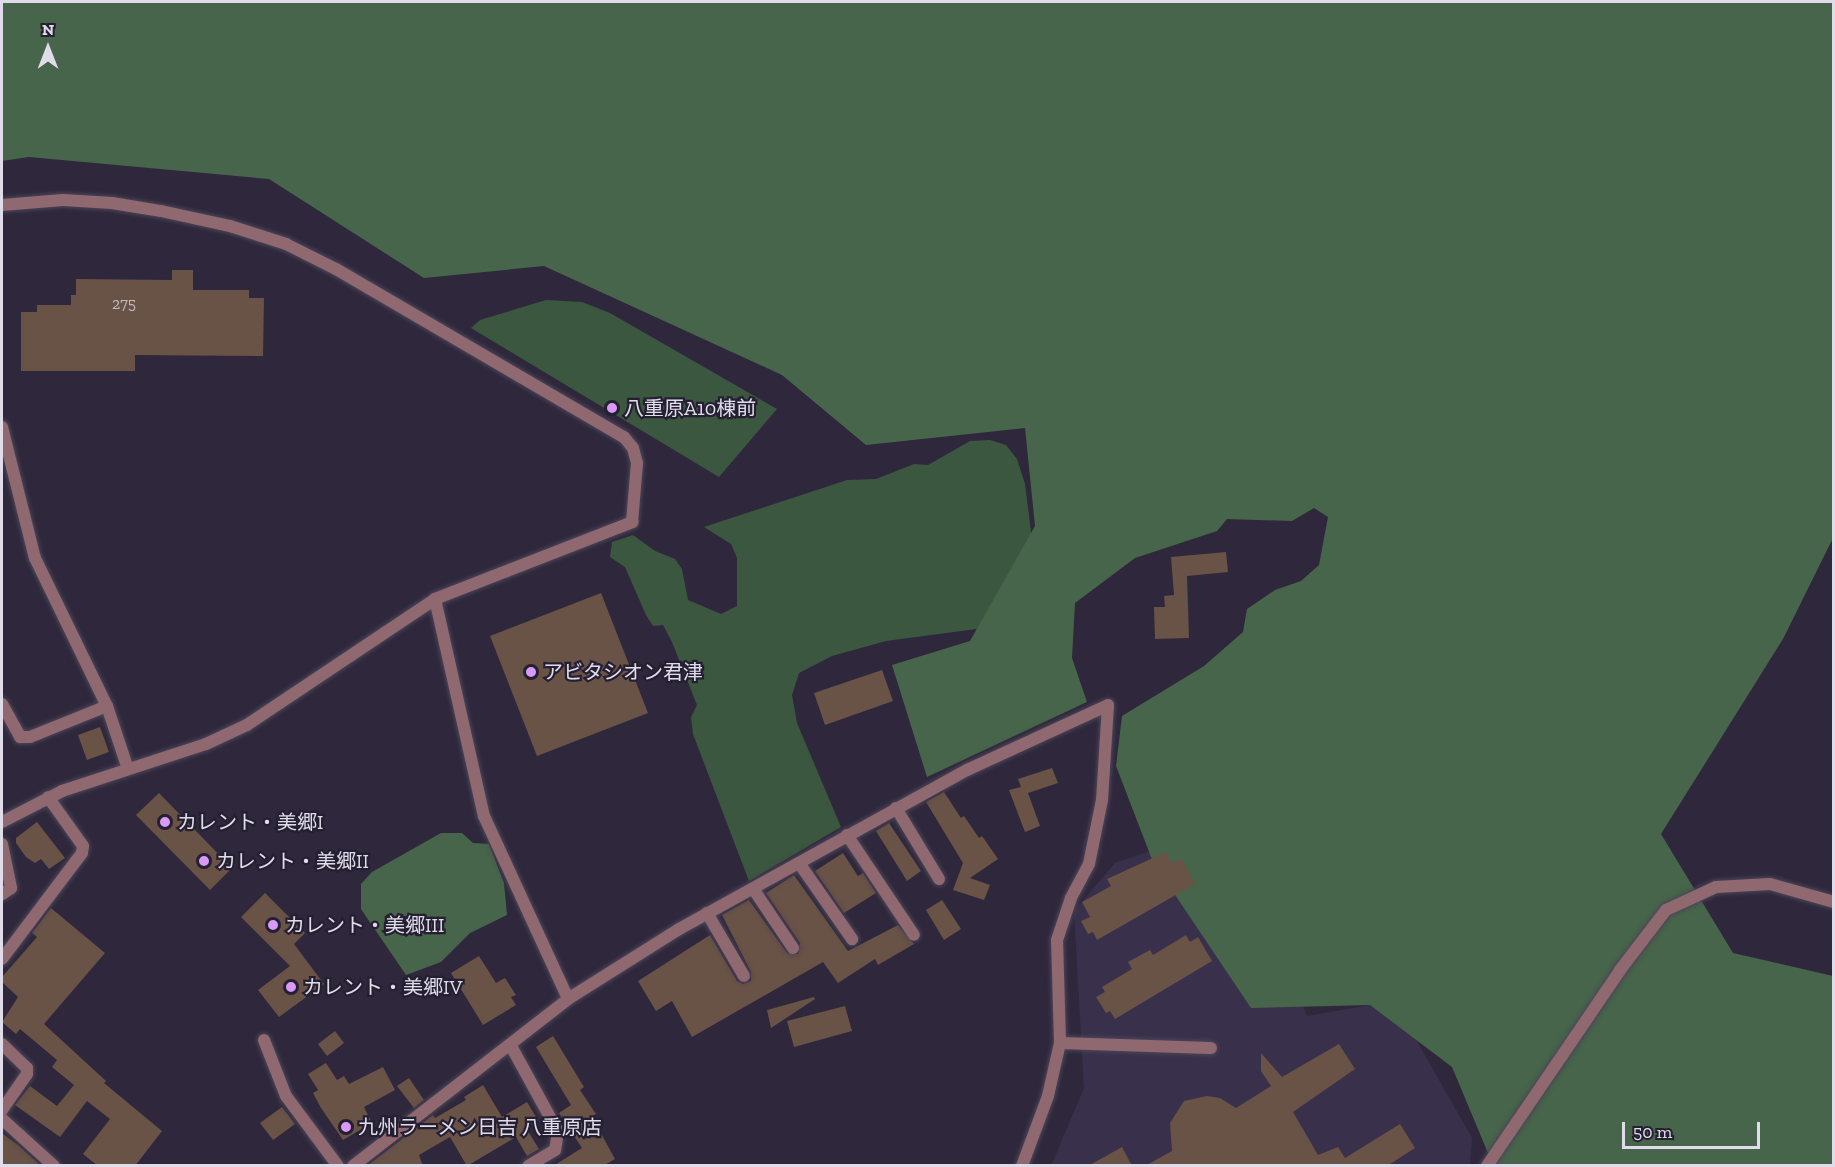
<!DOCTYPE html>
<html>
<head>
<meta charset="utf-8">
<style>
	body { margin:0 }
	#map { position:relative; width:1835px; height:1167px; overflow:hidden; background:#2f283c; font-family:"Zilla Slab","Noto Sans JP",serif }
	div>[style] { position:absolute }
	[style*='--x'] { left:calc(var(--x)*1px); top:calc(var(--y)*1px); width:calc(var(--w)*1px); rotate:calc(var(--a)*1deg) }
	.built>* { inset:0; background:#39314b }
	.green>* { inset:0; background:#3b573f }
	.forest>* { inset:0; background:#47654a }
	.building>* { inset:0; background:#695246 }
	.roads { filter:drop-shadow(0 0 2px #4b4558) drop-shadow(0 0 2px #4b4558) }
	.minor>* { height:12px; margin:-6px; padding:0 6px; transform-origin:6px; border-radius:6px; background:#90686f }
	.tertiary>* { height:12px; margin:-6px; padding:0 6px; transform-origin:6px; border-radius:6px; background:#90686f }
	.dots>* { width:16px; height:16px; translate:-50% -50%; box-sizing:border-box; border:3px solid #251f32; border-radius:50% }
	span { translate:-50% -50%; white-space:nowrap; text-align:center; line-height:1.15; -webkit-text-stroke:4.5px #251f32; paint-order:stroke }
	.number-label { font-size:16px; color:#c2bac1 }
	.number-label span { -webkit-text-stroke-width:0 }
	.poi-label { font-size:20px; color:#e0dcea }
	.left { translate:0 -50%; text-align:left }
	.frame { position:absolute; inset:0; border:3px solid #e0dcea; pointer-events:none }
	.north { position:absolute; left:18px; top:18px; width:60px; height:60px; -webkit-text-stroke:4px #251f32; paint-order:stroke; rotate:0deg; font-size:16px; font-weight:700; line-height:24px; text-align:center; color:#e0dcea }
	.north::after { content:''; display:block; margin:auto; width:21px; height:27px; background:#e0dcea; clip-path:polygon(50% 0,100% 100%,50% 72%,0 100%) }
	.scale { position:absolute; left:1622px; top:1122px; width:138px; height:27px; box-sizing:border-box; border:3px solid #e0dcea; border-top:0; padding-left:8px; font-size:18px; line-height:21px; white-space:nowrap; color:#e0dcea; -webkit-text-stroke:4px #251f32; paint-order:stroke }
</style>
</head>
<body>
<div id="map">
	<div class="built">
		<div style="clip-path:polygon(1201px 834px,1241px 850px,1307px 1016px,1394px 1001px,1472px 1138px,1470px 1165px,1051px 1166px,1084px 1088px,1074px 911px,1115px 863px)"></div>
	</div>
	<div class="green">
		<div style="clip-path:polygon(546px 300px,582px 302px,610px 313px,777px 409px,719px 477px,471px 328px,480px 320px)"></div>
		<div style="clip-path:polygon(990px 440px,1006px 445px,1017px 459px,1025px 484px,1032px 539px,984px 628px,886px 641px,832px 656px,799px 673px,792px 695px,797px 723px,841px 827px,749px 881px,693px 734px,691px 717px,697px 705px,672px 642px,663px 625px,653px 626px,646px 615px,625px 567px,610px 557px,612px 542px,633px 535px,655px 551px,675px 559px,682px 569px,688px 600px,721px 614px,737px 606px,737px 558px,731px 544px,704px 527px,847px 480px,876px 479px,914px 464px,928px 465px,970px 441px)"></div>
	</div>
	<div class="forest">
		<div style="clip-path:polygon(2px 2px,1833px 2px,1833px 538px,1783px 639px,1661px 834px,1733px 953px,1833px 976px,1833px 1165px,1493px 1165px,1452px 1067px,1370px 1005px,1251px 1008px,1153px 862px,1116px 766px,1122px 716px,1204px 666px,1243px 632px,1247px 609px,1275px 590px,1301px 581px,1319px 565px,1328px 517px,1314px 508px,1292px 521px,1227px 519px,1217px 531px,1135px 558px,1075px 603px,1072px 658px,1087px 702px,927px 777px,892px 665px,970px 641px,1035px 526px,1025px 428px,866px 445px,782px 375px,544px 266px,424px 278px,269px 179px,29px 157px,2px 161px)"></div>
		<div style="clip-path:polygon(441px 833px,462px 833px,473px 843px,489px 844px,504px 883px,507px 915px,470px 933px,441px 962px,406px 975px,361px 909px,361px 884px,372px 872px)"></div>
	</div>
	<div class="building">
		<div style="clip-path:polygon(172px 270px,193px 270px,193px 290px,249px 290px,249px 298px,264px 298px,263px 356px,135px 355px,135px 371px,21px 371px,21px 312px,37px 312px,37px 305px,71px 305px,71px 295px,76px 295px,76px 279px,172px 280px)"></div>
		<div style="clip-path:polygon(1226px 552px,1228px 572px,1187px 576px,1189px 638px,1155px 639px,1154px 607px,1165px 607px,1164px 596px,1174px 595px,1171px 557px)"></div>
		<div style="clip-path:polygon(601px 593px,648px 713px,537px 756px,490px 636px)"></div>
		<div style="clip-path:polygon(882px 670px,893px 701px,825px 725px,814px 693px)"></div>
		<div style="clip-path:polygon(100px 727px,109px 752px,87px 760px,78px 735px)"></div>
		<div style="clip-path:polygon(1052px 768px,1058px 783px,1028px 793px,1040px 826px,1025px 832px,1009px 790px,1021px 787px,1018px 779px)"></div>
		<div style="clip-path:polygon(944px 792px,961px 818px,964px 816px,979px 838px,982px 836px,998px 859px,970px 878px,990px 885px,984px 900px,953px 890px,963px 863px,926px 802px)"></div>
		<div style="clip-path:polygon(159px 793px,232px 868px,210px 890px,136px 815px)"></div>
		<div style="clip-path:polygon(37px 822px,65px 858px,49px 869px,41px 859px,35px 863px,26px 857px,16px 843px,16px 838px)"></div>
		<div style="clip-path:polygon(889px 823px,921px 871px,907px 881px,876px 831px)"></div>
		<div style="clip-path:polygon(1166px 852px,1172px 863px,1181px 858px,1195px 884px,1097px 940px,1093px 932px,1088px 934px,1081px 921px,1090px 917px,1082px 902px,1111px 886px,1107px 879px)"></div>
		<div style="clip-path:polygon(843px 853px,858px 876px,863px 873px,876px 893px,844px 913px,815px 871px)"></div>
		<div style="clip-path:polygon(794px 875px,848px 951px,898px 925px,914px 944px,878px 965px,875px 959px,838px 983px,823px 962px,692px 1037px,672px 1001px,656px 1011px,638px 981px,710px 935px,737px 981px,743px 984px,751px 981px,751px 972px,722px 915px,749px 900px,787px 953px,798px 954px,800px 943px,766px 893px)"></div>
		<div style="clip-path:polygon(265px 893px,305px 933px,294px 944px,324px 984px,279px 1017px,258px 990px,290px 966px,241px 917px)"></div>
		<div style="clip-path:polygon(942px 900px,961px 929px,944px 940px,926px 910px)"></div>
		<div style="clip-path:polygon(51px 908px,105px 953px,44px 1024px,106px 1081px,104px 1083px,162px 1131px,135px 1166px,98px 1166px,83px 1154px,110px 1119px,87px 1101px,60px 1137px,15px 1105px,30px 1086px,57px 1106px,74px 1085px,52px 1067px,57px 1060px,20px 1029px,16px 1034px,2px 1022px,18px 997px,2px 982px,2px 977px,37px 937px,32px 933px)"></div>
		<div style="clip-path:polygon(1186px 935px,1190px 942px,1198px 937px,1212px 961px,1115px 1019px,1110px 1011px,1106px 1013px,1096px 997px,1105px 992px,1102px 987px,1132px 969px,1128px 962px,1150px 950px,1153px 955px)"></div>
		<div style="clip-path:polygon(479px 956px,496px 983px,505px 978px,516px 995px,511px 997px,516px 1005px,483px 1025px,451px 973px)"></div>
		<div style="clip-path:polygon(814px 997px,815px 999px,771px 1028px,767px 1010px)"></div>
		<div style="clip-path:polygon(845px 1006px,852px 1031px,794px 1047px,787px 1021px)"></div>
		<div style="clip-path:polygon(335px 1031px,344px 1043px,327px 1056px,318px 1044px)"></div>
		<div style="clip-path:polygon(553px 1036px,584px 1087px,580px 1090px,596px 1114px,592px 1117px,615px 1159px,603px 1166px,553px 1166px,582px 1148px,559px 1113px,571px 1105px,536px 1047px)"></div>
		<div style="clip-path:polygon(1339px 1044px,1355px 1069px,1293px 1112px,1318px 1155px,1338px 1147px,1345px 1158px,1400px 1124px,1415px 1148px,1387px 1166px,1145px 1166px,1172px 1151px,1170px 1123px,1184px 1101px,1207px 1096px,1220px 1098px,1236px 1108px,1271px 1086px,1261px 1071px,1261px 1053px,1282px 1077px)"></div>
		<div style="clip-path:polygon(326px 1063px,337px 1080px,344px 1076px,349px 1084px,383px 1067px,395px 1090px,364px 1107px,372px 1123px,343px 1140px,321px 1108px,313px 1093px,318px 1090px,308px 1074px)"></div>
		<div style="clip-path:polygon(409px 1078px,424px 1100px,414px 1108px,397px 1086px)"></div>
		<div style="clip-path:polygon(483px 1085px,502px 1117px,527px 1102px,538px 1120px,526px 1128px,539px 1149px,527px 1156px,516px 1137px,467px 1166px,450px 1137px,419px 1155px,423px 1166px,367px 1166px,433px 1115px,435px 1118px,466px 1100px,464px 1097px)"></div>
		<div style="clip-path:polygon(282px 1107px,295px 1124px,273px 1140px,260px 1123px)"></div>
		<div style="clip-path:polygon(2px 1133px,19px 1146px,41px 1166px,2px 1166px)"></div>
		<div style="clip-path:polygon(1122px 1147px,1132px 1166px,1088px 1166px)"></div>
	</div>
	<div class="roads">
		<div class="minor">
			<div style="--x:2;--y:427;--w:135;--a:75.9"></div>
			<div style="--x:35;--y:558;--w:165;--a:64.1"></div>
			<div style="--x:107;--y:706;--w:66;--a:71.6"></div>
			<div style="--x:435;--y:599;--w:222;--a:77.3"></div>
			<div style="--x:484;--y:816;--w:201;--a:65.3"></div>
			<div style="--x:2;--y:704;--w:38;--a:61"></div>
			<div style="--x:20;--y:737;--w:10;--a:0"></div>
			<div style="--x:30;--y:737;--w:83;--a:-21.9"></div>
			<div style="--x:896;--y:808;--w:83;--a:58.8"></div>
			<div style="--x:2;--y:822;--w:68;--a:-27.3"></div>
			<div style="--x:62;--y:791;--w:151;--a:-18.1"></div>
			<div style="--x:206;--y:744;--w:45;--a:-24.9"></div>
			<div style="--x:247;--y:725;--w:226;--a:-33.8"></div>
			<div style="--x:435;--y:599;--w:212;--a:-21.3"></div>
			<div style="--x:847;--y:835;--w:120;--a:56.2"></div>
			<div style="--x:2;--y:844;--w:45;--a:78.4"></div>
			<div style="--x:11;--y:888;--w:11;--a:146"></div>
			<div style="--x:799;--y:863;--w:93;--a:55.1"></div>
			<div style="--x:754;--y:890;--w:70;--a:56.1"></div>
			<div style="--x:707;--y:913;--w:73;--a:59.6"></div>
			<div style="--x:2;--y:959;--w:133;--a:-53"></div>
			<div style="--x:82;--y:853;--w:7;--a:-82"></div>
			<div style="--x:83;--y:846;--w:60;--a:-125.5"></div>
			<div style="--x:264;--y:1040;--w:60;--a:68.6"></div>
			<div style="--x:286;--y:1096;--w:87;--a:53.4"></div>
			<div style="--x:1060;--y:1043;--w:151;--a:1.9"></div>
			<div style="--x:2;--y:1044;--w:35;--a:44"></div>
			<div style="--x:27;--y:1068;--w:6;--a:90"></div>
			<div style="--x:27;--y:1074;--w:44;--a:124.8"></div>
			<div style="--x:511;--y:1046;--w:98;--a:61.3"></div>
			<div style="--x:558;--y:1132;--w:18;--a:99"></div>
			<div style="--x:555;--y:1150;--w:31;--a:149"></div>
			<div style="--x:2;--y:1119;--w:70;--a:42.1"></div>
			<div style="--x:353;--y:1166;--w:272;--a:-37.8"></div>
			<div style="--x:568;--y:999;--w:131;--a:-32.2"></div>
			<div style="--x:679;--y:929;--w:329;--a:-28.9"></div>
			<div style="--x:967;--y:770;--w:155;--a:-24.7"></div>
			<div style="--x:1108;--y:705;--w:95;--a:93.6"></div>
			<div style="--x:1102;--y:800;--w:65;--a:101.5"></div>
			<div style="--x:1089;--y:864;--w:38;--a:118"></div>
			<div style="--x:1071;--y:898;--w:44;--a:108.4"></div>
			<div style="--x:1057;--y:940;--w:103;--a:88.3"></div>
			<div style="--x:1060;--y:1043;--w:54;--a:102.8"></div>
			<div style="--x:1048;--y:1096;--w:75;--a:110.4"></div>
		</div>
		<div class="tertiary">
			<div style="--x:2;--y:205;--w:61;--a:-4.7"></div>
			<div style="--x:63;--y:200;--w:49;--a:3.5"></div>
			<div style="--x:112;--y:203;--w:50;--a:9.3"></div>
			<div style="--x:161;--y:211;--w:71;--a:12.3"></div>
			<div style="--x:230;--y:226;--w:59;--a:17.8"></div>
			<div style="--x:286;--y:244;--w:56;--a:26.6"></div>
			<div style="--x:336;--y:269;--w:333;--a:30.3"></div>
			<div style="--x:624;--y:437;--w:14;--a:51"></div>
			<div style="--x:633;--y:448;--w:16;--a:75"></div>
			<div style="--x:637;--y:463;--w:59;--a:94.8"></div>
			<div style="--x:1487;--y:1166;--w:237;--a:-55.8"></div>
			<div style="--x:1620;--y:970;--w:76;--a:-52.5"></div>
			<div style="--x:1666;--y:910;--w:55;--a:-24.7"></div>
			<div style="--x:1716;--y:887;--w:54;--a:-3.2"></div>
			<div style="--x:1770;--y:884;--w:66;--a:15.7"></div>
		</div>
	</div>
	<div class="dots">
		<div style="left:612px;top:408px;background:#d99af7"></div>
		<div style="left:531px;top:672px;background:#d99af7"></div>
		<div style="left:165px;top:822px;background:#d99af7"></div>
		<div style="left:204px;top:861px;background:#d99af7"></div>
		<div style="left:273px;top:925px;background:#d99af7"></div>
		<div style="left:291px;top:987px;background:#d99af7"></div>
		<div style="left:346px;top:1127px;background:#d99af7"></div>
	</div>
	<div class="number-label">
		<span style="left:124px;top:304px">275</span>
	</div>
	<div class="poi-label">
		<span class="left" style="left:624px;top:408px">八重原A10棟前</span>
		<span class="left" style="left:543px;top:672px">アビタシオン君津</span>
		<span class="left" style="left:177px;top:822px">カレント・美郷I</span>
		<span class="left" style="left:216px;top:861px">カレント・美郷II</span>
		<span class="left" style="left:285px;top:925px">カレント・美郷III</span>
		<span class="left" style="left:303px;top:987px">カレント・美郷IV</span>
		<span class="left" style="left:358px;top:1127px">九州ラーメン日吉 八重原店</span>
	</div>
	<div class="frame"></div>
	<div class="north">N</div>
	<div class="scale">50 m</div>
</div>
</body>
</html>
